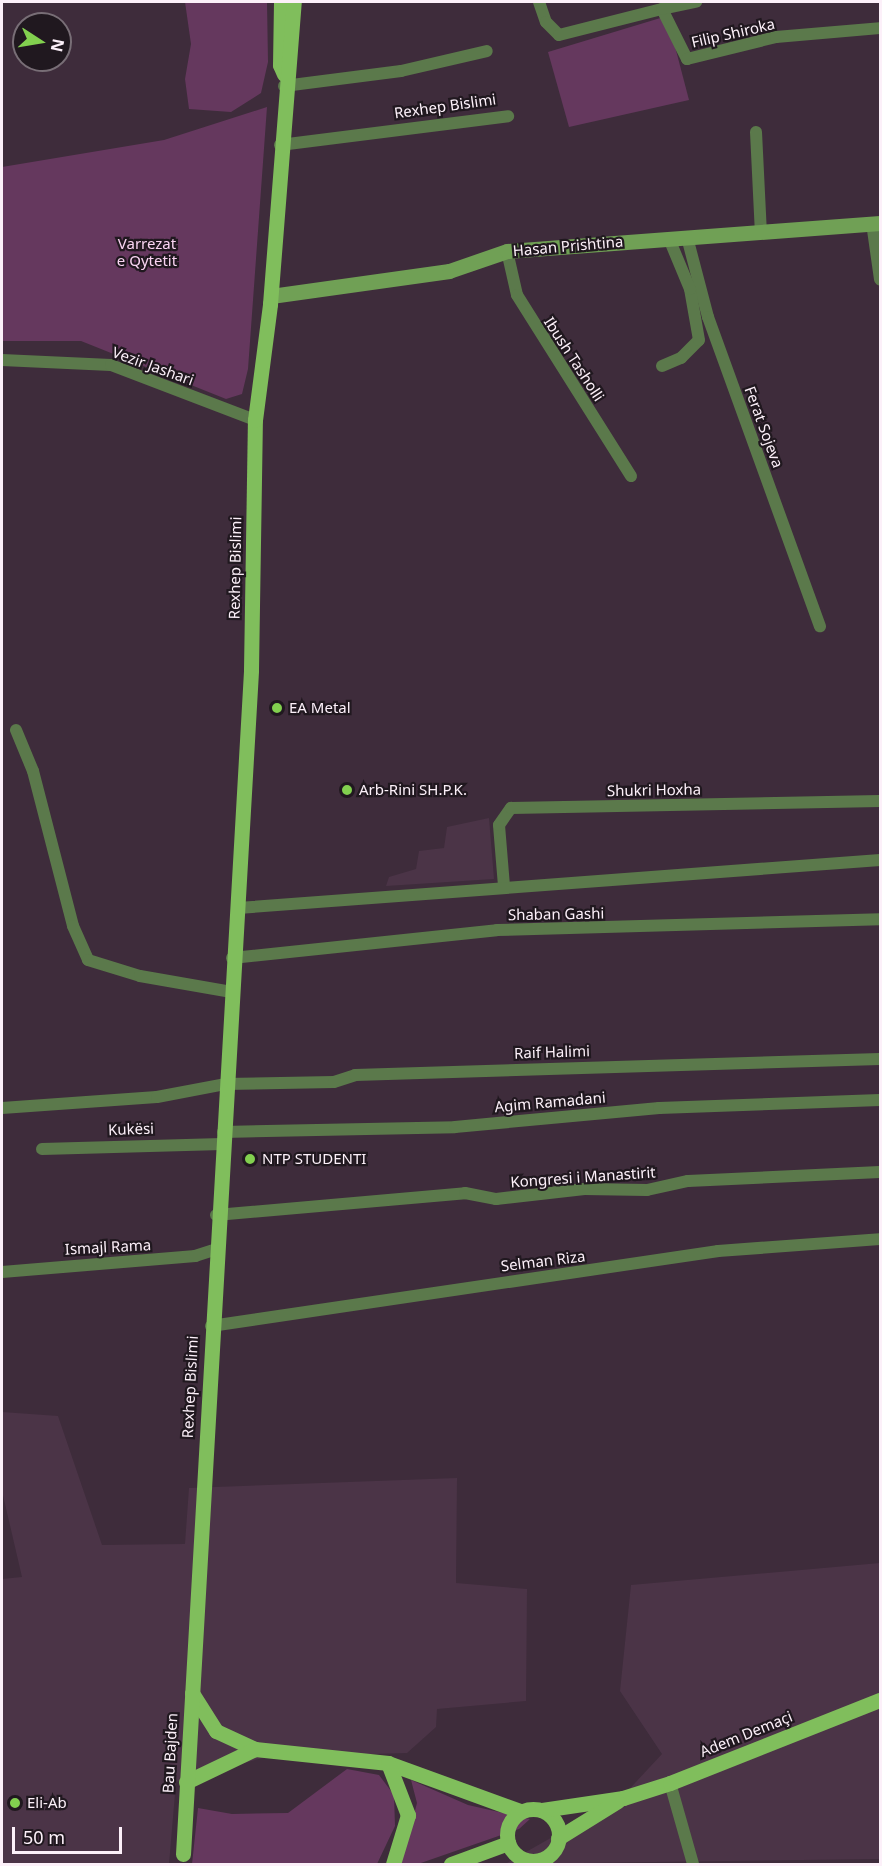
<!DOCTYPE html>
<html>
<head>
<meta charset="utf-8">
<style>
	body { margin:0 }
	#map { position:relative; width:882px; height:1866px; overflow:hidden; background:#3e2c3b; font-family:"Noto Sans",sans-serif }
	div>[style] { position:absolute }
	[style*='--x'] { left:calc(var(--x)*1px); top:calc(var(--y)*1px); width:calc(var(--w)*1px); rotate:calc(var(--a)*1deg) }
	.built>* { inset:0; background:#4b3447 }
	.green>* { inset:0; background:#65385e }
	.street>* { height:12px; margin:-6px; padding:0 6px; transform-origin:6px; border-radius:6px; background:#5b794b }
	.secondary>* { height:15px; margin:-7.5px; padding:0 7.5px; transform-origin:7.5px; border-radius:7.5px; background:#70a055 }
	.primary>* { height:15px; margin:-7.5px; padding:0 7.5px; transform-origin:7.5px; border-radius:7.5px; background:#80be5c }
	.primary>.ring { margin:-7.5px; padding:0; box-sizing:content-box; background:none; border:15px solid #80be5c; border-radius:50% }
	.dots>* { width:16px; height:16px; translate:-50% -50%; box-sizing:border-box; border:3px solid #20181f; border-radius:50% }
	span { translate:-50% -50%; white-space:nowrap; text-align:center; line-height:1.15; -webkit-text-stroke:4.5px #20181f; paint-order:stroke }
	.street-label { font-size:15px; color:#fcf0f9 }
	.park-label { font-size:15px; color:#f9d4f2 }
	.poi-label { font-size:15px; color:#fcf0f9 }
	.left { translate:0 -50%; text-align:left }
	.frame { position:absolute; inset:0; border:3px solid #fcf0f9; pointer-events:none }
	.north { position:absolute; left:12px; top:12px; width:60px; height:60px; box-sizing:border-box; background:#20181f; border:2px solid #786e76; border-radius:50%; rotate:102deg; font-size:16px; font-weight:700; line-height:24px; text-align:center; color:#fcf0f9 }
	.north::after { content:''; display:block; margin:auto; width:21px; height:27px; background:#82d04f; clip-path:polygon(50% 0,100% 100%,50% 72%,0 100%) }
	.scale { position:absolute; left:12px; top:1827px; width:110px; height:27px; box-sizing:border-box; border:3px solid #fcf0f9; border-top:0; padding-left:8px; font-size:18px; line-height:21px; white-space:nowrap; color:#fcf0f9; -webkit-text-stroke:4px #20181f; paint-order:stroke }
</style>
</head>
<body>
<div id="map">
	<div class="built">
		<div style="clip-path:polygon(489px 818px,494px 879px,386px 886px,389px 877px,416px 869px,419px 851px,444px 848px,447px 827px)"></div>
		<div style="clip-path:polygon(2px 1412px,58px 1416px,102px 1545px,185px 1544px,189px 1488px,457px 1478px,456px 1583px,527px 1589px,526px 1701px,437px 1709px,436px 1727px,407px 1753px,266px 1757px,176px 1782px,169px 1864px,2px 1864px,2px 1579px,22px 1577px,2px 1491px)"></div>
		<div style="clip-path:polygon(880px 1563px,880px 1859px,505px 1864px,621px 1798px,662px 1754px,620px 1691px,631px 1585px)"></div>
	</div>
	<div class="green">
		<div style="clip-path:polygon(185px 2px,267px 2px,268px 62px,261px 93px,231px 112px,189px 109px,185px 79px,191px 44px)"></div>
		<div style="clip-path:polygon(667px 16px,689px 100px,569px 127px,548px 52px)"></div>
		<div style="clip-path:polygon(267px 107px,248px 369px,242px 394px,226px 399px,81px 341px,2px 341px,2px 167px,164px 140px)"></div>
		<div style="clip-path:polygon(347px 1769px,379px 1775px,394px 1795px,395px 1826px,377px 1864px,192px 1864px,198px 1808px,232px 1814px,288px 1813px)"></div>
		<div style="clip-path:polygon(411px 1780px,468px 1805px,530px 1819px,519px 1829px,418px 1864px,401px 1864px,417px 1803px)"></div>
	</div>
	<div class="street">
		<div style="--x:539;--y:2;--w:21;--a:71"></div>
		<div style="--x:546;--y:22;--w:18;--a:45"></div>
		<div style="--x:559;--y:35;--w:106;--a:-14.2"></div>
		<div style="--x:662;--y:9;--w:56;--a:63.4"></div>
		<div style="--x:687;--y:59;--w:92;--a:-13.9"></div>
		<div style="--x:776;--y:37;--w:104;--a:-4.9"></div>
		<div style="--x:662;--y:9;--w:35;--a:-12"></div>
		<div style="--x:284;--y:86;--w:118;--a:-7.3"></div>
		<div style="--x:401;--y:71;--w:88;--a:-13.1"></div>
		<div style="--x:756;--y:132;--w:101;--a:87.2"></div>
		<div style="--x:280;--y:145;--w:230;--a:-7.2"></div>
		<div style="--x:872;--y:223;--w:57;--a:81.9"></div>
		<div style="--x:687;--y:237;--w:83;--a:75.3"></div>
		<div style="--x:708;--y:317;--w:329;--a:70.1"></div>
		<div style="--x:507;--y:251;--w:45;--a:77.2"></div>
		<div style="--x:517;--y:295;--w:214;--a:57.8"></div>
		<div style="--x:2;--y:360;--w:109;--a:2.6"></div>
		<div style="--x:111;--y:365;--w:154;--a:20.9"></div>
		<div style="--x:662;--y:366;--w:21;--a:-23"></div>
		<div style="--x:681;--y:358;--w:25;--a:-45"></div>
		<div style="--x:699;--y:340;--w:52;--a:-100"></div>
		<div style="--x:690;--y:289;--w:52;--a:-112.6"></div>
		<div style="--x:16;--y:730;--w:44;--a:67.5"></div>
		<div style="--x:33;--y:771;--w:160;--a:75.5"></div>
		<div style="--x:73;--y:926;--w:37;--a:66"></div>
		<div style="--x:88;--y:960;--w:54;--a:17.1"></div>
		<div style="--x:140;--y:976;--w:93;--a:9.9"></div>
		<div style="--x:504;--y:886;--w:61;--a:-94.7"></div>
		<div style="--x:499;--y:825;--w:21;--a:-55"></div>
		<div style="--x:511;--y:808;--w:369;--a:-1.1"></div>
		<div style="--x:238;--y:908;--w:644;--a:-4.28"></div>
		<div style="--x:232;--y:958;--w:266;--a:-6"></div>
		<div style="--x:497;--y:930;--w:383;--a:-1.6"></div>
		<div style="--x:2;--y:1108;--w:155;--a:-4.1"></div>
		<div style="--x:157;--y:1097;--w:69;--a:-10.8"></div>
		<div style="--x:225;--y:1084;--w:109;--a:-1.1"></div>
		<div style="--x:334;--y:1082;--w:22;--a:-18"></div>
		<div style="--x:355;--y:1075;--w:525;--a:-1.75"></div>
		<div style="--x:223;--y:1132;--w:232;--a:-1.2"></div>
		<div style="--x:455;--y:1127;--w:205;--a:-5.3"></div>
		<div style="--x:659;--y:1108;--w:221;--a:-2.1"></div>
		<div style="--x:42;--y:1149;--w:180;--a:-1.6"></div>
		<div style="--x:216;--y:1215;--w:250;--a:-5"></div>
		<div style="--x:465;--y:1193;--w:32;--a:11"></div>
		<div style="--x:496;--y:1199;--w:89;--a:-6.5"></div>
		<div style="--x:584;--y:1189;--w:63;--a:0.9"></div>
		<div style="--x:647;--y:1190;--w:42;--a:-12.4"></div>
		<div style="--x:688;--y:1181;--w:192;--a:-2.7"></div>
		<div style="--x:2;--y:1272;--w:194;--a:-4.7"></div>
		<div style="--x:195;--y:1256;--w:22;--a:-18"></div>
		<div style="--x:211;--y:1326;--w:513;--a:-8.41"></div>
		<div style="--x:718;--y:1251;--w:162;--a:-4.2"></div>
		<div style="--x:670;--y:1783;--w:84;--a:74.1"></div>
	</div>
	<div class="secondary">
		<div style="--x:271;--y:296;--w:180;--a:-8"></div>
		<div style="--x:449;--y:271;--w:61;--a:-19"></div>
		<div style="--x:507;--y:251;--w:374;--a:-4.3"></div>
	</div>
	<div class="primary">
		<div style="--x:281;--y:2;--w:63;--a:90.9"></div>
		<div style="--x:280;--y:65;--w:10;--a:66"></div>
		<div style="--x:192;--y:1693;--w:45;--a:57.7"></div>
		<div style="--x:216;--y:1731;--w:43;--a:24.8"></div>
		<div style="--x:255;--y:1749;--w:134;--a:6"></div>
		<div style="--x:388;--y:1763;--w:140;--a:20"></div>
		<div style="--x:388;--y:1763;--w:56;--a:69"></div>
		<div style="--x:408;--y:1815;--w:51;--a:107"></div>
		<div style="--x:186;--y:1782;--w:76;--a:-25.6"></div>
		<div class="ring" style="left:507px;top:1809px;width:37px;height:37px"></div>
		<div style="--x:542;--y:1810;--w:82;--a:-8.4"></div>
		<div style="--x:623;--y:1798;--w:49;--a:-17.7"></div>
		<div style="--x:670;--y:1783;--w:226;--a:-21.6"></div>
		<div style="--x:558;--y:1838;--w:70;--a:-31.7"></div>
		<div style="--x:183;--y:1854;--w:1186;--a:-86.71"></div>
		<div style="--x:251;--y:670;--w:250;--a:-89.1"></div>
		<div style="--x:255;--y:420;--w:117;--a:-82.6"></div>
		<div style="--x:270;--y:304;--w:303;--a:-85.5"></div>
		<div style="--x:451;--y:1864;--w:61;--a:-20.2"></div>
	</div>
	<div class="dots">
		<div style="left:277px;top:708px;background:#82d04f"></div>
		<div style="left:347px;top:790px;background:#82d04f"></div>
		<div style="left:250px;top:1159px;background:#82d04f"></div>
		<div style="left:15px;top:1803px;background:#82d04f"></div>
	</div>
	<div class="street-label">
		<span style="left:733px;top:33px;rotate:-13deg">Filip Shiroka</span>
		<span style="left:445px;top:106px;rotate:-8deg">Rexhep Bislimi</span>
		<span style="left:568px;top:246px;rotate:-5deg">Hasan Prishtina</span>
		<span style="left:574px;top:359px;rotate:57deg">Ibush Tasholli</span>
		<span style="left:153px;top:366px;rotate:20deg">Vezir Jashari</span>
		<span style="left:764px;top:427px;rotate:70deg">Ferat Sojeva</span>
		<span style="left:235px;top:568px;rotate:-89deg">Rexhep Bislimi</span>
		<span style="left:654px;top:790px;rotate:-1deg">Shukri Hoxha</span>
		<span style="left:556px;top:914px;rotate:-1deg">Shaban Gashi</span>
		<span style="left:552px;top:1052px;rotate:-2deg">Raif Halimi</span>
		<span style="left:550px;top:1102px;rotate:-5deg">Agim Ramadani</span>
		<span style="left:131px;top:1129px;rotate:-2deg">Kukësi</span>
		<span style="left:583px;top:1177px;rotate:-4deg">Kongresi i Manastirit</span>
		<span style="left:108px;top:1247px;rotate:-3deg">Ismajl Rama</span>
		<span style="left:543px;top:1261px;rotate:-7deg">Selman Riza</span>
		<span style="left:190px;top:1387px;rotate:-87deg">Rexhep Bislimi</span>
		<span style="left:746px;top:1734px;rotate:-22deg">Adem Demaçi</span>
		<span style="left:170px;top:1753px;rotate:-87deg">Bau Bajden</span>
	</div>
	<div class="park-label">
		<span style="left:147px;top:252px">Varrezat<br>e Qytetit</span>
	</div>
	<div class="poi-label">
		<span class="left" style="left:289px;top:708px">EA Metal</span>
		<span class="left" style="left:359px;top:790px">Arb-Rini SH.P.K.</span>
		<span class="left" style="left:262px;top:1159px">NTP STUDENTI</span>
		<span class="left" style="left:27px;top:1803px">Eli-Ab</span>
	</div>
	<div class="frame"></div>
	<div class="north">N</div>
	<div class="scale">50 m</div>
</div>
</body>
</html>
